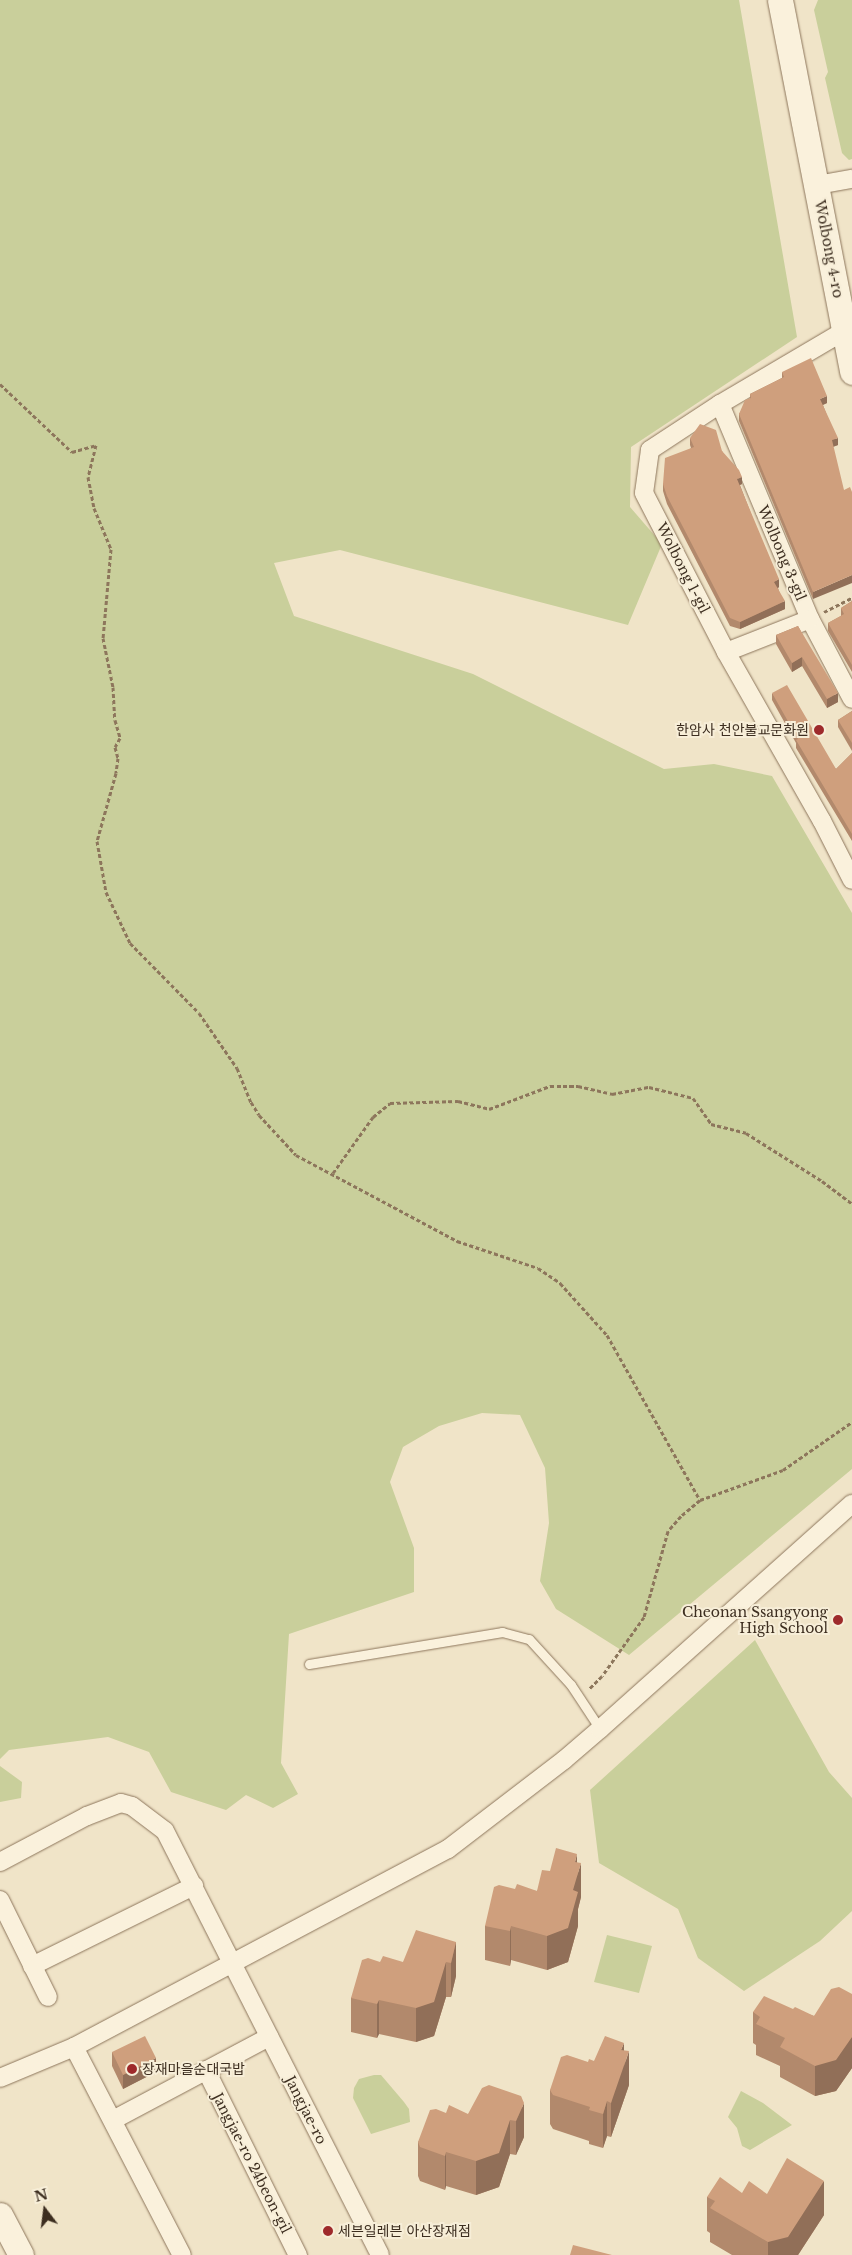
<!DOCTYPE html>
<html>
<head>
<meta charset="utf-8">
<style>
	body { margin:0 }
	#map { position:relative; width:852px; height:2255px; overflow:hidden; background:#f0e4c8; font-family:"Libre Baskerville","Noto Sans KR",serif }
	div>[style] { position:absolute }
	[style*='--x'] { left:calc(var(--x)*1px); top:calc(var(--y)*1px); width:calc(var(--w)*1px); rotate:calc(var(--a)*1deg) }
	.green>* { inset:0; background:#c9cf9b }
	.path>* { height:3px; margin-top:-1.5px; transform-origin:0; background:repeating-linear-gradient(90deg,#8d765c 0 4px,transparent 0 6.5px) }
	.roads { filter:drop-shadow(0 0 1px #8d765c) drop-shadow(0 0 1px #8d765c) }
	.lane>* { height:9px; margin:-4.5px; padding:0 4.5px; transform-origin:4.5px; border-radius:4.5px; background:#faf1dc }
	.street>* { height:18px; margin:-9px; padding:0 9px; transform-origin:9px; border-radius:9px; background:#faf1dc }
	.secondary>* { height:25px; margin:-12.5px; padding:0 12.5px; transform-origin:12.5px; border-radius:12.5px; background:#faf1dc }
	.wall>* { inset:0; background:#b2896c }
	.shaded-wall>* { inset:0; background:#916f58 }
	.building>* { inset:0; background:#cf9f7d }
	.dots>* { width:14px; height:14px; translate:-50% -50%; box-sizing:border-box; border:2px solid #f7eed8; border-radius:50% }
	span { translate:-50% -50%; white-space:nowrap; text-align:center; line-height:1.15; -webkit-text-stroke:4px #f7eed8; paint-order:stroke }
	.street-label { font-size:14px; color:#3d2e20 }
	.poi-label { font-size:14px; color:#3d2e20 }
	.right { translate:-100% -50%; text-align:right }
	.left { translate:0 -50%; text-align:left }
	.north { position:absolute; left:20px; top:2185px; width:50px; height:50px; -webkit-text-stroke:4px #f7eed8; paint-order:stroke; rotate:345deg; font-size:14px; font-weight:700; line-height:20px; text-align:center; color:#3d2e20 }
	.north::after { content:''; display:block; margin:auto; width:18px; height:22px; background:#3d2e20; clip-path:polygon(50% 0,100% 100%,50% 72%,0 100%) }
</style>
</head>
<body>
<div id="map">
	<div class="green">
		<div style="clip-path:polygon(0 0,739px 0,797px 337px,631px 447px,630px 507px,662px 544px,628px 625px,340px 550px,274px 563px,294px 616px,473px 674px,664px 769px,714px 764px,772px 776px,852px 913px,852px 1469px,629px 1655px,556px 1609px,540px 1581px,549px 1523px,545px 1468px,520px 1415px,482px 1413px,439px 1426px,403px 1447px,390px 1482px,414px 1548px,414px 1592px,289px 1634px,281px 1763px,298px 1794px,273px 1808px,246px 1795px,226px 1810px,171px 1792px,149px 1752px,108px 1737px,9px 1750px,0 1759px)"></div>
		<div style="clip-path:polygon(818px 0,852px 0,852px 159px,849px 160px,842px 153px,825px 78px,828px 72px,814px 10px)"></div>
		<div style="clip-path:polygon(755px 1640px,829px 1772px,852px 1798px,852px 1911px,820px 1941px,744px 1991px,698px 1958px,678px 1909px,599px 1863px,590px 1790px)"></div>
		<div style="clip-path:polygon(0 1766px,22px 1782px,21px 1798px,0 1802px)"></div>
		<div style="clip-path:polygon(607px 1935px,652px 1946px,639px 1993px,594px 1982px)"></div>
		<div style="clip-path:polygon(374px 2075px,381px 2075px,404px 2102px,409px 2109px,410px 2122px,371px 2134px,353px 2098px,354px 2088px,359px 2079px)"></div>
		<div style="clip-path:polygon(741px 2091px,763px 2103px,792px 2125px,750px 2150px,742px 2146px,737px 2128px,728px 2117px)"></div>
	</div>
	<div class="path">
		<div style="--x:0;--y:384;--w:99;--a:43.4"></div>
		<div style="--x:72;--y:452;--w:25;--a:-16"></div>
		<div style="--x:96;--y:445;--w:33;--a:104"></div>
		<div style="--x:88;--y:477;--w:32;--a:79"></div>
		<div style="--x:94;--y:508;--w:44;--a:67.5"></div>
		<div style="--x:111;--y:549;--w:89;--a:95.1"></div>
		<div style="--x:103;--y:638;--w:50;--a:78.5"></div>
		<div style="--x:113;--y:687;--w:33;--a:87"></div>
		<div style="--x:115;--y:720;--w:19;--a:74"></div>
		<div style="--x:120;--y:738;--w:10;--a:119"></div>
		<div style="--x:115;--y:747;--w:11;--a:75"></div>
		<div style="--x:118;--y:758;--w:15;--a:98"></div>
		<div style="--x:116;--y:773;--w:71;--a:105.6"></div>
		<div style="--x:97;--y:841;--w:52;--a:80"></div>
		<div style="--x:106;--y:892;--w:56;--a:64.8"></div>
		<div style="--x:130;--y:943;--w:98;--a:45.4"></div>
		<div style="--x:199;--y:1013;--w:67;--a:55.4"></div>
		<div style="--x:237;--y:1068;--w:37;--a:68"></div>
		<div style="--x:251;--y:1102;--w:15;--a:58"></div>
		<div style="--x:259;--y:1115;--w:54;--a:47.2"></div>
		<div style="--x:296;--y:1155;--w:183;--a:28.1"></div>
		<div style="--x:457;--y:1241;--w:85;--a:18.4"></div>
		<div style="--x:538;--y:1268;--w:27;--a:34"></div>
		<div style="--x:560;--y:1283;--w:70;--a:47.9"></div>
		<div style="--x:607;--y:1335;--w:189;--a:60.6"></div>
		<div style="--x:700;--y:1500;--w:25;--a:140"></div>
		<div style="--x:681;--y:1516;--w:20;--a:131"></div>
		<div style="--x:668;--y:1531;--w:89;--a:105.6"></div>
		<div style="--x:644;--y:1617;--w:72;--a:125.4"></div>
		<div style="--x:602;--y:1676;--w:18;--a:135"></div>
		<div style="--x:824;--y:612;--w:31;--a:-27"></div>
		<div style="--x:333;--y:1173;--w:69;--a:-54.5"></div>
		<div style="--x:373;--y:1117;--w:22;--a:-39"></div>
		<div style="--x:390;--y:1103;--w:68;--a:-1.7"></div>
		<div style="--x:458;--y:1101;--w:32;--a:14"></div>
		<div style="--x:489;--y:1109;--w:65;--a:-20.7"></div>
		<div style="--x:550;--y:1086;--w:28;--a:0"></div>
		<div style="--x:578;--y:1086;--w:35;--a:13"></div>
		<div style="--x:612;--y:1094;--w:38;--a:-11"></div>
		<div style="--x:649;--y:1087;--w:45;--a:14"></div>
		<div style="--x:693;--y:1098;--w:32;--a:55"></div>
		<div style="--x:711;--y:1124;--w:36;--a:14"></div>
		<div style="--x:746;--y:1133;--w:90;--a:32.3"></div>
		<div style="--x:822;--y:1181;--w:38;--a:37"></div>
		<div style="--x:700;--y:1500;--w:88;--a:-19.9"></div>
		<div style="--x:783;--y:1470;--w:84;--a:-34.8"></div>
	</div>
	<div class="roads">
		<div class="lane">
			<div style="--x:309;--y:1664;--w:196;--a:-9.4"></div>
			<div style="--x:502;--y:1632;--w:28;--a:15"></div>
			<div style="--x:529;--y:1639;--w:62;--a:47.6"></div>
			<div style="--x:571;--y:1685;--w:53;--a:56.6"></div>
		</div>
		<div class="street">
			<div style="--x:817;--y:185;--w:36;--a:-10"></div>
			<div style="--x:844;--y:331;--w:144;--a:149.5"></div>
			<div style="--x:720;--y:404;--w:84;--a:146.7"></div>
			<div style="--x:650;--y:450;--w:43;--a:97.9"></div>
			<div style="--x:644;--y:493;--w:179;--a:62.7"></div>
			<div style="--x:726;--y:652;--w:194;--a:60.4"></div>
			<div style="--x:822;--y:821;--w:66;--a:63"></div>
			<div style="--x:720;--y:404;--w:233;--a:67.3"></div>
			<div style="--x:810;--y:619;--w:90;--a:62.3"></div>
			<div style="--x:726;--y:652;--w:90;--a:-21.4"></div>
			<div style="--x:0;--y:1862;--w:98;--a:-27.9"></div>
			<div style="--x:87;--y:1816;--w:36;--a:-21"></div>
			<div style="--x:121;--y:1803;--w:11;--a:15"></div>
			<div style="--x:132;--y:1806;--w:41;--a:37.1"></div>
			<div style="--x:165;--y:1831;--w:475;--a:63.1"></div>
			<div style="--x:0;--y:1900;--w:108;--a:63.7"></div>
			<div style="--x:32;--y:1966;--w:181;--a:-26.3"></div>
			<div style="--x:74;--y:2047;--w:234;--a:62.6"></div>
			<div style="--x:206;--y:2070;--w:207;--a:63.6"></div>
			<div style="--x:0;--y:2078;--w:80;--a:-22.7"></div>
			<div style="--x:74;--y:2047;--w:423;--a:-27.9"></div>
			<div style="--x:448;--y:1849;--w:146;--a:-37.5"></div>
			<div style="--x:564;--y:1760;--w:48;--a:-40.7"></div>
			<div style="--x:600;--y:1729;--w:338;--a:-41.8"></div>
			<div style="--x:113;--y:2120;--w:177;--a:-28"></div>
		</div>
		<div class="secondary">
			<div style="--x:780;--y:0;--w:379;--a:79"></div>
			<div style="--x:0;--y:2215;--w:45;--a:62.3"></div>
		</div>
	</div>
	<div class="wall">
		<div style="clip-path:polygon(782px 372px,827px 403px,823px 405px,838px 445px,833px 447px,813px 599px,739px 421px,739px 414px,750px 398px,750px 394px,782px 378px)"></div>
		<div style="clip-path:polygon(690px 438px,722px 451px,742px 484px,740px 485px,779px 587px,778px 588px,785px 609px,740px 629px,730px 626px,667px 504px,663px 491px,663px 484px,691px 448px,690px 445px)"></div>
		<div style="clip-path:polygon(852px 601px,852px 672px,828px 631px,828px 623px,841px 616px,841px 608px)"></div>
		<div style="clip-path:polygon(798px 626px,838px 702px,827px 708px,802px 666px,792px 672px,776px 644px,776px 635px)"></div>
		<div style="clip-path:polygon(772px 693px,836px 769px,852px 753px,852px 841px,796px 748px,796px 743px,772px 700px)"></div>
		<div style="clip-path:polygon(852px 711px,852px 751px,838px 727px,838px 720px)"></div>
		<div style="clip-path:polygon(577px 1862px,581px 1897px,578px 1909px,578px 1926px,568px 1962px,547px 1970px,511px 1960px,510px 1966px,485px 1960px,485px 1926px,515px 1889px,537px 1891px,550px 1871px)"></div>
		<div style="clip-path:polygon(456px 1942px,456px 1976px,451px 1997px,446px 1997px,434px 2036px,416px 2042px,379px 2034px,377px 2038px,351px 2032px,351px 1998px,380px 1962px,403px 1962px)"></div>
		<div style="clip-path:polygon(852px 1994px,852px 2068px,836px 2091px,815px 2096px,780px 2077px,780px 2066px,756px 2055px,756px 2045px,753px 2043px,753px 2012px,793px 2009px,814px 2016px)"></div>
		<div style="clip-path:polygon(624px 2050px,629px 2085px,611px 2137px,607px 2136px,603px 2148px,589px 2144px,589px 2141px,553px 2129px,550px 2124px,550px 2090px,588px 2062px,594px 2061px)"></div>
		<div style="clip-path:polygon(112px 2052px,156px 2072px,123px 2089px,112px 2066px)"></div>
		<div style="clip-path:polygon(521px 2096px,524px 2137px,516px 2155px,510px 2154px,499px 2187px,476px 2195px,446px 2186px,445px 2190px,420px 2181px,418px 2176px,418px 2142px,446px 2113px,468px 2114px)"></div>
		<div style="clip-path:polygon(742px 2193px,767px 2194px,824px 2215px,798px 2255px,732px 2255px,710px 2242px,710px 2233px,707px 2231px,707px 2197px)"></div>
	</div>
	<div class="shaded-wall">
		<div style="clip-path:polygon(827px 396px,827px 403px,820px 406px,820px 399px)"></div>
		<div style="clip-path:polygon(838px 438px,838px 445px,832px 447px,832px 440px)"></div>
		<div style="clip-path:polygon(742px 477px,742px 484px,737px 486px,737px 479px)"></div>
		<div style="clip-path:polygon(852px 575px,852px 583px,813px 599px,813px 592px)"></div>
		<div style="clip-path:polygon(779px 579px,779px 587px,774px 590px,774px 582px)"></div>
		<div style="clip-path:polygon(785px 601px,785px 609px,740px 629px,740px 622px)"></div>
		<div style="clip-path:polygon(802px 657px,802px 666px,792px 672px,792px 663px)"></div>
		<div style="clip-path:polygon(838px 693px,838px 702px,827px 708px,827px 699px)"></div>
		<div style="clip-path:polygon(577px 1854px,577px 1876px,581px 1863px,581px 1897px,578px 1909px,578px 1926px,568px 1962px,547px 1970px,547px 1936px,573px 1890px,575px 1862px)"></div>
		<div style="clip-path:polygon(511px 1926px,511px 1960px,510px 1966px,510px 1931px)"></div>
		<div style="clip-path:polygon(456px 1942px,456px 1976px,451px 1997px,451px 1963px)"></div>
		<div style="clip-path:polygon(446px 1962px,446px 1997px,434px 2036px,416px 2042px,416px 2008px)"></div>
		<div style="clip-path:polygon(379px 2000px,379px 2034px,377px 2038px,377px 2004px)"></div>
		<div style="clip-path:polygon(852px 2037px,852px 2068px,836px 2091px,815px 2096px,815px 2066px)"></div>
		<div style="clip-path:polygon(624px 2043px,624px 2066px,629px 2051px,629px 2085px,611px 2137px,611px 2103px,621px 2050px)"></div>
		<div style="clip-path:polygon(156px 2058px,156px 2072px,123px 2089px,123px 2075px)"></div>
		<div style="clip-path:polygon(607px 2101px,607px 2136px,603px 2148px,603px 2114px)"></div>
		<div style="clip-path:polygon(524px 2103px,524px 2137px,516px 2155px,516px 2121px)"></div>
		<div style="clip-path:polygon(510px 2120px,510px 2154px,499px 2187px,476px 2195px,476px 2161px)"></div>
		<div style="clip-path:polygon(446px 2152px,446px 2186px,445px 2190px,445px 2156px)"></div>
		<div style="clip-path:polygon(824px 2181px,824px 2215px,798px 2255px,768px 2255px,768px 2242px)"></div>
	</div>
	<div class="building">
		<div style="clip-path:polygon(811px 358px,827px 396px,820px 399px,838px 438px,832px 440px,844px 490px,850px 487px,852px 492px,852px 575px,813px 592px,739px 414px,745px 400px,751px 398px,750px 394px,784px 377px,782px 372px)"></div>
		<div style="clip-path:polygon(700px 424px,716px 430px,722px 451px,739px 470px,742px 477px,737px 479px,779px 579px,774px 582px,785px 601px,740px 622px,730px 618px,667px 496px,663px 484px,665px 458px,694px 447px,690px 438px)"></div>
		<div style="clip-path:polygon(852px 601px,852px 665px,828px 623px,844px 614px,841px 608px)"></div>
		<div style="clip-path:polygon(798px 626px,838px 693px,827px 699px,802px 657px,792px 663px,776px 635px)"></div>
		<div style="clip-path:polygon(787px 685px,836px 769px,852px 753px,852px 834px,796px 740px,798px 739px,772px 693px)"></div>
		<div style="clip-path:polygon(852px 711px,852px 743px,838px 720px)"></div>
		<div style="clip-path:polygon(556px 1848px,577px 1854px,575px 1862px,581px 1863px,573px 1890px,578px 1892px,568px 1928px,547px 1936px,511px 1926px,510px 1931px,485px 1926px,494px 1887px,499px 1885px,515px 1889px,517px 1884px,537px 1891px,542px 1870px,550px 1871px)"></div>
		<div style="clip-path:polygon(416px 1930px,456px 1942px,451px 1963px,446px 1962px,434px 2002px,416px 2008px,379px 2000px,377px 2004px,351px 1998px,362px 1960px,368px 1958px,380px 1962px,383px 1956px,403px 1962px)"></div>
		<div style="clip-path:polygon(839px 1987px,852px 1994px,852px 2037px,836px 2060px,815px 2066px,780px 2047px,785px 2038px,756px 2024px,760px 2017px,753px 2012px,764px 1996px,793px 2009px,795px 2007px,814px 2016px,831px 1989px)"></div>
		<div style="clip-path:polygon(145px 2036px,156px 2058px,123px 2075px,112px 2052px)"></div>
		<div style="clip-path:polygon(605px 2036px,624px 2043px,621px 2050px,629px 2051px,611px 2103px,607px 2101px,603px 2114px,589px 2110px,590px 2107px,553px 2095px,550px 2090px,561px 2057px,567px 2055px,588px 2062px,589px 2059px,594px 2061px)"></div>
		<div style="clip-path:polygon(489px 2085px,521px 2096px,524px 2103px,516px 2121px,510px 2120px,499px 2153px,476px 2161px,446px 2152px,445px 2156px,420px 2147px,418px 2142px,430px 2110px,436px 2109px,446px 2113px,449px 2105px,468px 2114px,482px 2088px)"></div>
		<div style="clip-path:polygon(787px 2158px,824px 2181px,788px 2237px,768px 2242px,710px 2208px,715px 2201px,707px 2197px,720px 2177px,742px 2193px,749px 2181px,767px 2194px)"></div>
		<div style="clip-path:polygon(573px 2245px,612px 2255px,570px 2255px)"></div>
	</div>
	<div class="dots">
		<div style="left:819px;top:730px;background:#9e2a2b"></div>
		<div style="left:838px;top:1620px;background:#9e2a2b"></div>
		<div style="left:132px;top:2069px;background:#9e2a2b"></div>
		<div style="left:328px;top:2231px;background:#9e2a2b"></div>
	</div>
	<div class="street-label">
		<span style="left:829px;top:249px;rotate:79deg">Wolbong 4-ro</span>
		<span style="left:782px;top:553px;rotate:67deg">Wolbong 3-gil</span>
		<span style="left:683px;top:568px;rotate:63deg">Wolbong 1-gil</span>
		<span style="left:306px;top:2110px;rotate:63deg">Jangjae-ro</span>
		<span style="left:252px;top:2163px;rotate:63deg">Jangjae-ro 24beon-gil</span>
	</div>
	<div class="poi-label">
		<span class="right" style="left:809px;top:730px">한암사 천안불교문화원</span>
		<span class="right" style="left:828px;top:1620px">Cheonan Ssangyong<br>High School</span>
		<span class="left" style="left:142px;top:2069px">장재마을순대국밥</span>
		<span class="left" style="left:338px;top:2231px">세븐일레븐 아산장재점</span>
	</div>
	<div class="north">N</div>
</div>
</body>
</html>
